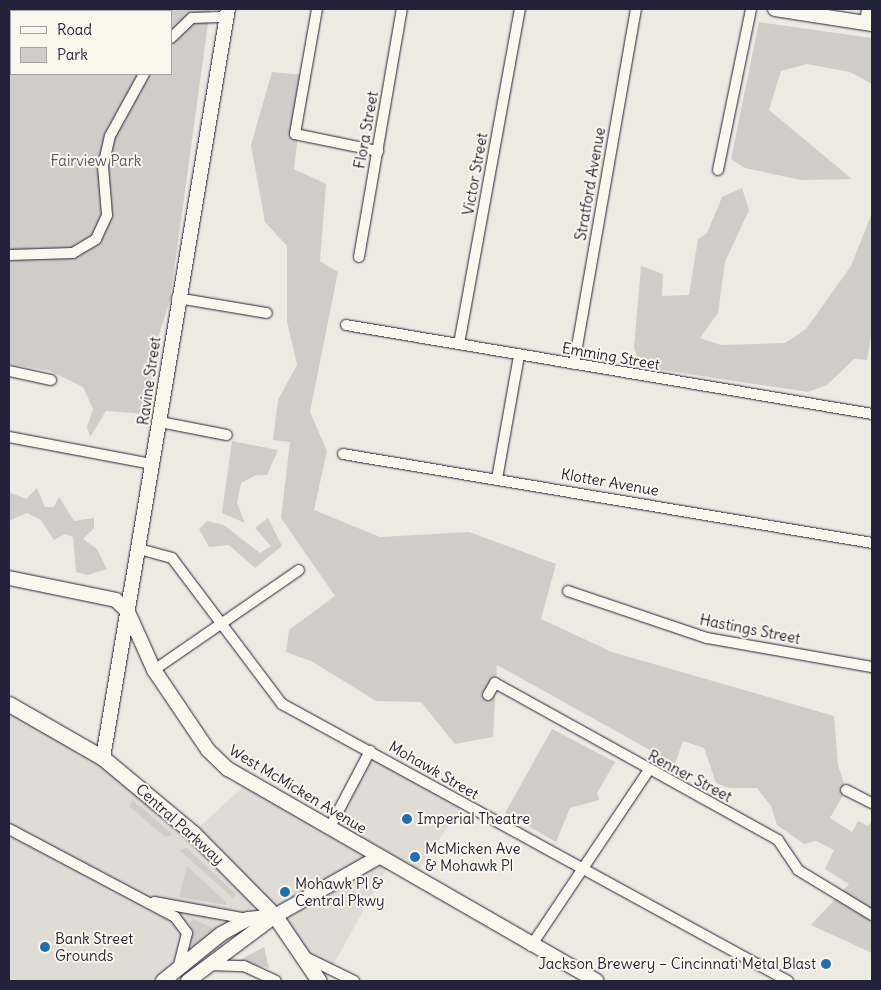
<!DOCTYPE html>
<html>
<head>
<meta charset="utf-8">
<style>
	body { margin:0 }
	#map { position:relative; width:881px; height:990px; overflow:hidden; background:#eeeae2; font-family:Delius,sans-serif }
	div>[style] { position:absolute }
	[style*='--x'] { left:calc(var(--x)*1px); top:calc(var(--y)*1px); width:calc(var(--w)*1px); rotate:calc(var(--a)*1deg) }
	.built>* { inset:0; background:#dfdbd5 }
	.green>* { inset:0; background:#d0cdc9 }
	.roads { filter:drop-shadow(0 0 1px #22223b) drop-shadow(0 0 1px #22223b) }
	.street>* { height:10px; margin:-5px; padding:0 5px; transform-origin:5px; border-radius:5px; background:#fbf7ec }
	.secondary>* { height:14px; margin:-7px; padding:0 7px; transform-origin:7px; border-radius:7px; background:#fbf7ec }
	.primary>* { height:15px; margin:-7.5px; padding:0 7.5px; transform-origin:7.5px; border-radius:7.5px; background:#fbf7ec }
	.dots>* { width:14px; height:14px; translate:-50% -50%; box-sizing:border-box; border:2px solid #fbf7ec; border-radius:50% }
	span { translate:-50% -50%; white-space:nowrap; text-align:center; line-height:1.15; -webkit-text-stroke:4px #fbf7ec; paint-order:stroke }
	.street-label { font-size:15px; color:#22223b }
	.park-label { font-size:15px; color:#565566 }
	.poi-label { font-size:15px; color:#22223b }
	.left { translate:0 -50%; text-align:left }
	.right { translate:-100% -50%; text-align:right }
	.frame { position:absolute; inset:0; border:10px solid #22223b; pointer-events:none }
	.legend { position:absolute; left:10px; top:10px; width:162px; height:65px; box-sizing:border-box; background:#fbf7ec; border:1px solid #a4a2a5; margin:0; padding:6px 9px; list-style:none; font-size:15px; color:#22223b }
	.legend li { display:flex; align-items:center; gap:10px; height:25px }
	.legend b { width:25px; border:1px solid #a4a2a5 }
</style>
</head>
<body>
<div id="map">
	<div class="built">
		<div style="clip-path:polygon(9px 708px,120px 774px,258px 903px,161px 981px,9px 981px)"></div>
		<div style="clip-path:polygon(370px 751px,463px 804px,413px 878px,389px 864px,331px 969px,300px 954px,193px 833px,249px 781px,331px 825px)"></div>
	</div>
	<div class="green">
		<div style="clip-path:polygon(evenodd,9px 9px,210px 9px,170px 300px,158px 338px,147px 414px,106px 411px,90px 437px,87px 427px,93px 409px,83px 387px,50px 371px,9px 364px,9px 9px,11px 11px,171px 11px,171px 74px,11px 74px,11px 11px)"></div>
		<div style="clip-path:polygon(759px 22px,872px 38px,872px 84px,850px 72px,807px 64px,781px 71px,769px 110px,852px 179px,801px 180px,745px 168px,731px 159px)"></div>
		<div style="clip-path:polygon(272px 72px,305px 75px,294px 169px,326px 184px,320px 261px,338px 272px,310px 412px,327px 451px,314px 510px,380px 537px,469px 532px,556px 564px,541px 619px,612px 652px,834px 716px,838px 765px,846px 790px,830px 818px,852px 832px,858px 821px,868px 826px,872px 820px,872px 953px,811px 925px,849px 884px,825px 869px,834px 850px,816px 841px,804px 844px,777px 825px,771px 806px,757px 788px,729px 788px,716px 783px,704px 748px,683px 741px,675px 764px,497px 665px,493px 737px,455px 744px,421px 702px,376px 701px,313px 662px,286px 652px,289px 630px,335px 596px,281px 518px,290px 442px,273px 440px,278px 400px,297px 365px,287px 321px,287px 246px,265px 222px,251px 145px)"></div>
		<div style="clip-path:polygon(742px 188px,749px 210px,725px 262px,718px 313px,700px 338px,721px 345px,785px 343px,806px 329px,851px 266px,872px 213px,872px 329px,867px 360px,854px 359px,827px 385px,808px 392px,641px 367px,634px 348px,641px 266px,663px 274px,662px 296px,689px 295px,698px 239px,707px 233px,722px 197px)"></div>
		<div style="clip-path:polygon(232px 441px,278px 450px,267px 475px,256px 475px,241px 483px,237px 503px,245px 523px,222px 513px)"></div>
		<div style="clip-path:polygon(37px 488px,45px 507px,54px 507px,59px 497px,74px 521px,94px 518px,94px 528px,83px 539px,97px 549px,107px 569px,88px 575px,76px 572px,73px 537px,65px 534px,54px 540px,41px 520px,27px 513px,9px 521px,9px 492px,26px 499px)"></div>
		<div style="clip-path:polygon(268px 518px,282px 546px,255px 568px,229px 545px,209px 547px,199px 529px,207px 521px,224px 525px,260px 553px,271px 546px,255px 528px)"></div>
		<div style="clip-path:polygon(552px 729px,615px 762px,597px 793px,599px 800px,570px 808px,556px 842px,505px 813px)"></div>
		<div style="clip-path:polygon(132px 799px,173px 835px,165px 837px,130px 807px)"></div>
		<div style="clip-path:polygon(187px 848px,236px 894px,233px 898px,179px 850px)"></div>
		<div style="clip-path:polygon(187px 866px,226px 902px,226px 905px,179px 897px)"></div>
		<div style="clip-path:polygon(194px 919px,216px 930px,192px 949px,190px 922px)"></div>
		<div style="clip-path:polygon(264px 947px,269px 968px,238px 961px)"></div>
	</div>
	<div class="roads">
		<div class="street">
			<div style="--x:317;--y:9;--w:127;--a:100"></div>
			<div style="--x:295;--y:134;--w:85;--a:11.6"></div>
			<div style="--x:865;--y:23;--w:14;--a:-82"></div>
			<div style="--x:171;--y:38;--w:29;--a:-44"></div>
			<div style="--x:192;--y:18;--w:34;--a:-2"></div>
			<div style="--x:718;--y:170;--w:164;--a:-78.4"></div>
			<div style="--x:9;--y:255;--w:64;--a:-1.8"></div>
			<div style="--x:73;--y:253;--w:27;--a:-31"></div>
			<div style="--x:96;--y:239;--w:26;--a:-65"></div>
			<div style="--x:107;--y:215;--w:49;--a:-94.7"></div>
			<div style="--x:103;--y:166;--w:31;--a:-77"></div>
			<div style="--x:110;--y:136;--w:71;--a:-61.3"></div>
			<div style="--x:359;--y:257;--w:252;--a:-80.2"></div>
			<div style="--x:177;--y:298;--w:91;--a:9.5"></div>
			<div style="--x:346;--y:325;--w:533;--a:9.6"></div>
			<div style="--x:459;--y:344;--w:341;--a:-79.7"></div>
			<div style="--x:574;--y:364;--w:360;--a:-80.1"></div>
			<div style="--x:9;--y:371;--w:43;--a:12.1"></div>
			<div style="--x:160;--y:422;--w:68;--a:11"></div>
			<div style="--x:9;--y:437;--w:146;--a:10.7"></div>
			<div style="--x:343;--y:454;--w:536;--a:9.55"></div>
			<div style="--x:497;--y:479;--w:126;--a:-79.9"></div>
			<div style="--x:139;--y:549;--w:34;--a:15"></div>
			<div style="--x:172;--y:558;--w:183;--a:53"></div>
			<div style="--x:282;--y:704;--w:577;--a:28.7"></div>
			<div style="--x:568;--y:591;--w:147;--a:18.7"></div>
			<div style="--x:707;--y:638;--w:168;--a:10"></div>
			<div style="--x:154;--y:670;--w:176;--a:-34.6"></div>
			<div style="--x:488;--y:695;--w:14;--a:-60"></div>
			<div style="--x:495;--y:683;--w:324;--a:29"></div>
			<div style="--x:778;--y:840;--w:36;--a:56"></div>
			<div style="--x:798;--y:870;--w:87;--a:31.3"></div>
			<div style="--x:846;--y:790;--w:29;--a:27"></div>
			<div style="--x:331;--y:825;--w:84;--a:-62.2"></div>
			<div style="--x:9;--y:829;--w:188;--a:27.9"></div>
			<div style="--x:175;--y:917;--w:20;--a:53"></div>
			<div style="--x:187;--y:933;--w:34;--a:104"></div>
			<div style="--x:154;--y:902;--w:96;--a:10.3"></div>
			<div style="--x:531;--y:946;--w:211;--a:-56.2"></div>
			<div style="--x:303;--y:956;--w:57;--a:26.1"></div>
			<div style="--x:208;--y:965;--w:36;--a:2"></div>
			<div style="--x:244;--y:966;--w:35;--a:25"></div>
		</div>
		<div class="secondary">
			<div style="--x:775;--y:9;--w:98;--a:8.8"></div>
			<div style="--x:9;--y:578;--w:109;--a:11.6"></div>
			<div style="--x:116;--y:600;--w:17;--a:45"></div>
			<div style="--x:128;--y:612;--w:64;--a:65.9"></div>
			<div style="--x:154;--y:670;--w:97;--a:56"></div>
			<div style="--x:208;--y:750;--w:28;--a:44"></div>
			<div style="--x:228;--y:769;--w:425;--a:29.9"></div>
			<div style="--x:103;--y:758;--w:759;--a:-80.53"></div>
			<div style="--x:163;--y:981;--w:75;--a:-39"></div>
			<div style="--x:221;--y:934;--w:31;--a:-29"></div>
			<div style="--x:248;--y:919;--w:27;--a:-6"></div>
			<div style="--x:188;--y:981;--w:109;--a:-36.8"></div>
			<div style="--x:275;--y:916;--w:120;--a:-29.6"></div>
		</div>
		<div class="primary">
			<div style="--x:9;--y:704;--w:108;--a:29.9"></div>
			<div style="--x:103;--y:758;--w:117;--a:39.8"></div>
			<div style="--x:193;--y:833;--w:117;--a:45.3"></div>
			<div style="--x:275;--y:916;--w:78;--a:55.9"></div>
		</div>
	</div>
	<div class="dots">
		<div style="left:407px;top:819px;background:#1f6fb2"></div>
		<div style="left:415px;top:857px;background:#1f6fb2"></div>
		<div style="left:285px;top:892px;background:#1f6fb2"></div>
		<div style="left:45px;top:947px;background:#1f6fb2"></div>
		<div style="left:826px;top:964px;background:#1f6fb2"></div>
	</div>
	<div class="street-label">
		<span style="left:366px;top:130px;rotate:-80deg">Flora Street</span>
		<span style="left:475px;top:174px;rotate:-80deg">Victor Street</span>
		<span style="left:590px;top:184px;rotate:-80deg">Stratford Avenue</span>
		<span style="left:611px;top:356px;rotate:10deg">Emming Street</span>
		<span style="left:149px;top:381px;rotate:-82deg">Ravine Street</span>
		<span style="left:610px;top:482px;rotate:10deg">Klotter Avenue</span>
		<span style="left:750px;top:629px;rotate:11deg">Hastings Street</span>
		<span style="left:434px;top:770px;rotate:30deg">Mohawk Street</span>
		<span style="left:690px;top:776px;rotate:28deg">Renner Street</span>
		<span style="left:298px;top:789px;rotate:31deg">West McMicken Avenue</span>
		<span style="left:180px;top:824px;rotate:42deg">Central Parkway</span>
	</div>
	<div class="park-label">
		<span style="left:96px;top:161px">Fairview Park</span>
	</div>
	<div class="poi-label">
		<span class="left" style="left:417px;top:819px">Imperial Theatre</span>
		<span class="left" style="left:425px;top:857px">McMicken Ave<br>&amp; Mohawk Pl</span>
		<span class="left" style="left:295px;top:892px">Mohawk Pl &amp;<br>Central Pkwy</span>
		<span class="left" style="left:55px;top:947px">Bank Street<br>Grounds</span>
		<span class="right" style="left:816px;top:964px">Jackson Brewery – Cincinnati Metal Blast</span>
	</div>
	<div class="frame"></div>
	<ul class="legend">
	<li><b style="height:6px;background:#fbf7ec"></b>Road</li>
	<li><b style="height:14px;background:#d0cdc9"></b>Park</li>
	</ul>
</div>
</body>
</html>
